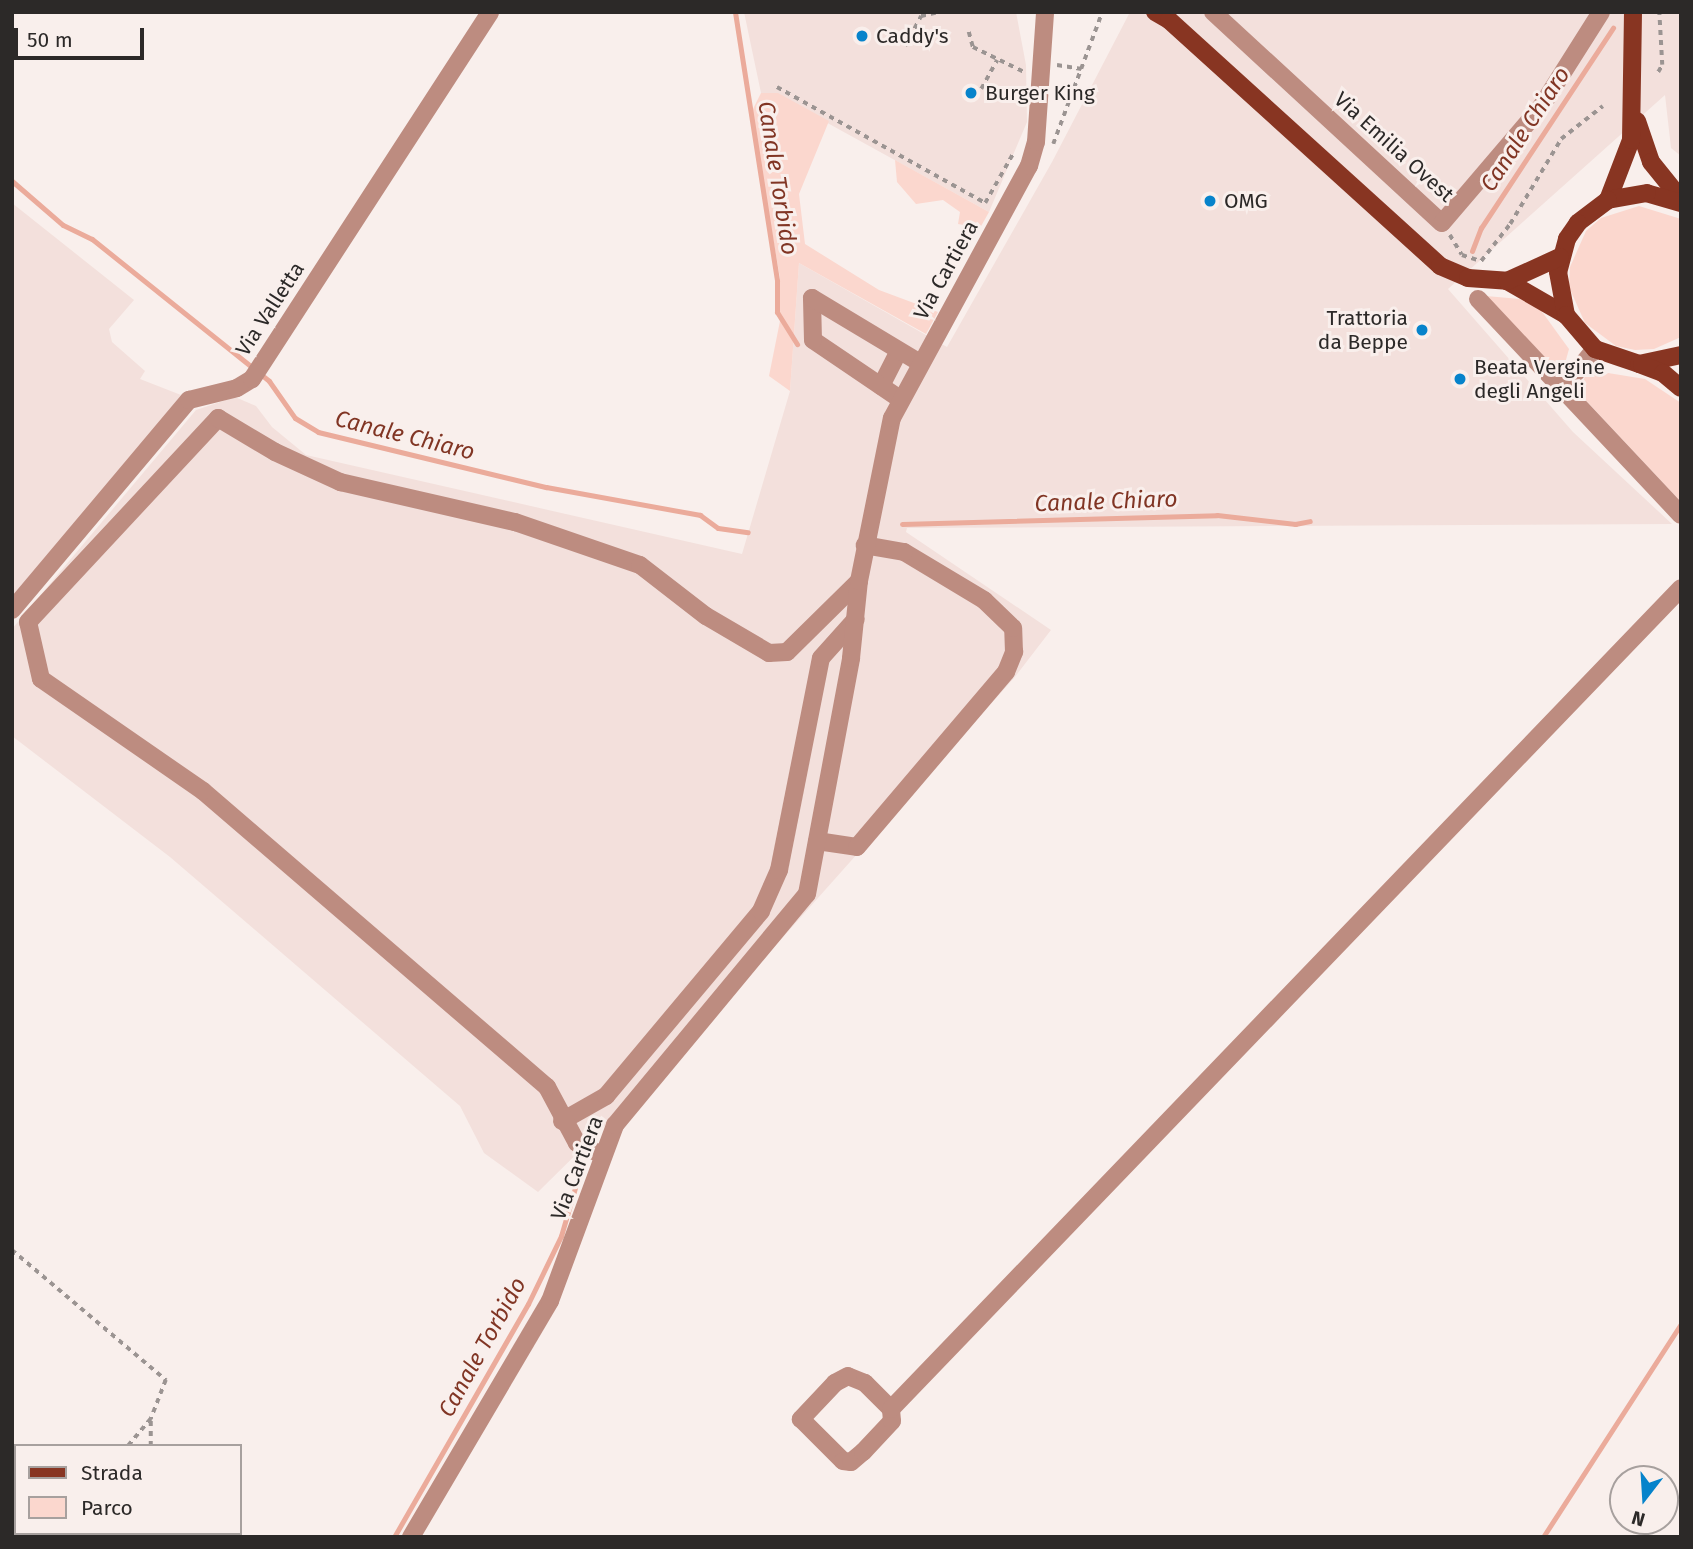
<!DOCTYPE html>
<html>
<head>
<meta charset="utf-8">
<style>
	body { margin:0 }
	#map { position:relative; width:1693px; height:1549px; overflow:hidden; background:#f9efec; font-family:"Fira Sans",sans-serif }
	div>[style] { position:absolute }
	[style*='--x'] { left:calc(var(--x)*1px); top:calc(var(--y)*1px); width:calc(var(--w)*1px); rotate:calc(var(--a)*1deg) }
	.built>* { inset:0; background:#f3e0dc }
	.green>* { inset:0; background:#fbd7ce }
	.stream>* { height:5px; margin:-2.5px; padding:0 2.5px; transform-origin:2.5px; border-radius:2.5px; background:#ebab9b }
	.path>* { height:3.5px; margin-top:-1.75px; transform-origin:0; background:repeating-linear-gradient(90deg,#9b9492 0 5px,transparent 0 10px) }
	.minor>* { height:18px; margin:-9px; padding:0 9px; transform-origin:9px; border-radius:9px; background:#bd8c80 }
	.major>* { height:18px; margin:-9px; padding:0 9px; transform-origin:9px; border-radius:9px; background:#883522 }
	.dots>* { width:19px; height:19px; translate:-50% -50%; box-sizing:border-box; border:4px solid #f9efec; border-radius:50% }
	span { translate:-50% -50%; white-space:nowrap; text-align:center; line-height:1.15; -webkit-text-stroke:6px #f9efec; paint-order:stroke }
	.poi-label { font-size:21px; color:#2c2928 }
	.left { translate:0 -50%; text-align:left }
	.right { translate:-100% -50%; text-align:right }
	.street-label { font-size:21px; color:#2c2928 }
	.water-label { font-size:23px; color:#813524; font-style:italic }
	.frame { position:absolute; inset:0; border:14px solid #2c2928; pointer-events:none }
	.legend { position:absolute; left:14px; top:1444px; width:228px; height:91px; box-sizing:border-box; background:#f9efec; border:2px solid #a7a09e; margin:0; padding:9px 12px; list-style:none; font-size:21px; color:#2c2928 }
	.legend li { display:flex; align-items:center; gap:14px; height:35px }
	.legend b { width:35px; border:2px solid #a7a09e }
	.north { position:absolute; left:1609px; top:1465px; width:70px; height:70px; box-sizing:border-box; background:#f9efec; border:2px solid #a7a09e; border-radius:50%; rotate:197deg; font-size:19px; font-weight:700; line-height:28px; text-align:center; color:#2c2928 }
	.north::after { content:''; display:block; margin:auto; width:24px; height:32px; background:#0683cb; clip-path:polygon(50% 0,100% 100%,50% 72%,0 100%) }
	.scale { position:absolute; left:14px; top:28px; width:130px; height:32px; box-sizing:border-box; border:4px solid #2c2928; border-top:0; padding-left:9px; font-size:21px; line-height:24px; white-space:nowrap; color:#2c2928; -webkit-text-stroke:5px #f9efec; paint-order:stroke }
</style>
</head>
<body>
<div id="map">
	<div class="built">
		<div style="clip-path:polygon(744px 12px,1016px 12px,1026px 65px,1027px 122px,989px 212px,773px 93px,761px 93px)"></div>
		<div style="clip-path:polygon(1130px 12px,1681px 12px,1681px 156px,1671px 148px,1665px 95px,1448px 289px,1573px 432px,1672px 524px,907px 528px,906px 532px,1051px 630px,1014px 678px,685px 1047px,538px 1192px,484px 1153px,460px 1106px,170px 857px,12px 736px,12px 629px,196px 410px,235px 397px,256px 406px,272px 427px,306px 455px,742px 554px,790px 391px,799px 263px,947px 347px,1052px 162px)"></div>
		<div style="clip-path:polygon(12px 203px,134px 300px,109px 329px,112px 342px,145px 371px,140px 379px,181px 395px,12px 611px)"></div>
	</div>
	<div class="green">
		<div style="clip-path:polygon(761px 93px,778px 93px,829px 121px,799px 194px,805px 244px,879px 290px,938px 312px,926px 334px,799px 263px,790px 391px,769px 376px,780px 321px,780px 278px,751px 113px)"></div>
		<div style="clip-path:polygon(895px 160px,989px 212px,980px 228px,958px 224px,960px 212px,943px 200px,916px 204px,897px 182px)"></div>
		<div style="clip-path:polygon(1639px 206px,1681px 219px,1681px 337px,1654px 349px,1635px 350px,1616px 346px,1585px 323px,1569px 287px,1570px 267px,1586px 231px,1601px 218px)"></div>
		<div style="clip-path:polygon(1486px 296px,1520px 299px,1540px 309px,1569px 349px,1564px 367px,1557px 370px)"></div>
		<div style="clip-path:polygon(1608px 373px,1645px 379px,1681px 403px,1681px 502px,1579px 393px,1585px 376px)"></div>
	</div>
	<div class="stream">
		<div style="--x:735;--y:12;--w:272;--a:81.1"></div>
		<div style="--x:777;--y:281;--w:31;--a:90"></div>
		<div style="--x:777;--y:312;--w:38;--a:58"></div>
		<div style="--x:12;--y:181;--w:67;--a:40.8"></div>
		<div style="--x:63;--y:225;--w:32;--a:26"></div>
		<div style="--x:92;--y:239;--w:227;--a:38.7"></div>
		<div style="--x:269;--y:381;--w:45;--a:54.9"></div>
		<div style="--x:295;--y:418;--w:27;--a:31"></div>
		<div style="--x:318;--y:432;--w:235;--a:13.6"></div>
		<div style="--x:546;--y:487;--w:157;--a:10.3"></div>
		<div style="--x:700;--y:515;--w:22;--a:36"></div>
		<div style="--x:718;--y:528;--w:30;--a:8"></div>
		<div style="--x:1472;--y:251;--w:25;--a:-69"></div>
		<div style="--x:1481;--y:228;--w:240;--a:-56.6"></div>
		<div style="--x:902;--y:524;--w:315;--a:-1.6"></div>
		<div style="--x:1217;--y:515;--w:79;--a:6.6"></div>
		<div style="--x:1295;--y:524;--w:15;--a:-11"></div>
		<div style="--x:394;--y:1537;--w:269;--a:-60.1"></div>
		<div style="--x:528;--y:1304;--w:76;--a:-64.1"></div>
		<div style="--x:561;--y:1236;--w:72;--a:-73.8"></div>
		<div style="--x:1543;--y:1537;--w:254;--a:-57.1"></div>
	</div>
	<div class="path">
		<div style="--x:965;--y:12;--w:1;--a:90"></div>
		<div style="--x:969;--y:32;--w:16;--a:75"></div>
		<div style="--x:973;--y:47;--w:57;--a:26.1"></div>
		<div style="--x:905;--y:46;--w:34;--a:-62"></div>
		<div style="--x:921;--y:16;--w:18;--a:-13"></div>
		<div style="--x:1057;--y:65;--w:25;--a:9"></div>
		<div style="--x:1658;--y:72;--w:8;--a:-60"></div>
		<div style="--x:1662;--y:65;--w:53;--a:-93.2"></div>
		<div style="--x:777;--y:87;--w:238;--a:29.1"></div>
		<div style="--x:985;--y:203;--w:59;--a:-60.4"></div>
		<div style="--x:981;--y:89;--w:33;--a:-61"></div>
		<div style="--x:1053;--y:144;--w:141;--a:-69.6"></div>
		<div style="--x:1450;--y:235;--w:23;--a:59"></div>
		<div style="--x:1462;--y:255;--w:20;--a:18"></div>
		<div style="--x:1481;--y:261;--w:47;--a:-51.9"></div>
		<div style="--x:1510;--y:224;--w:99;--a:-59"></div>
		<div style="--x:1561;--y:139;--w:53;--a:-38.2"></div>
		<div style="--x:12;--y:1250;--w:202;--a:40.2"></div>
		<div style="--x:166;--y:1380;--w:42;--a:111"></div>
		<div style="--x:151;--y:1419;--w:35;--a:130"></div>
		<div style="--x:151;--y:1421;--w:25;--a:90"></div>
		<div style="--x:132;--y:1533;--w:21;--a:11"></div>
		<div style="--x:161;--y:1537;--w:4;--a:-63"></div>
	</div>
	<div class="minor">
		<div style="--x:1213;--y:12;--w:311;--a:42.7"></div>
		<div style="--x:1442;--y:223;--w:153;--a:-49.5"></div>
		<div style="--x:1541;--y:107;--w:112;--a:-57.7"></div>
		<div style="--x:1478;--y:299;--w:296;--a:46.8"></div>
		<div style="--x:881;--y:386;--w:39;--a:-63"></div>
		<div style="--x:1564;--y:387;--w:49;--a:-50.8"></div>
		<div style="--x:900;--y:399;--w:105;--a:-145.9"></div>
		<div style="--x:813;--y:340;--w:42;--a:-91.4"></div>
		<div style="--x:812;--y:298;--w:126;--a:31"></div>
		<div style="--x:12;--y:610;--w:275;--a:-49.9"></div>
		<div style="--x:189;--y:400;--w:49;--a:-14"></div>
		<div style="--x:237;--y:388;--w:17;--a:-31"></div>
		<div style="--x:252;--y:379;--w:437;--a:-57"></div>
		<div style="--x:817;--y:841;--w:40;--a:8.5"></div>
		<div style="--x:857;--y:847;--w:230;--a:-49.6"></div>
		<div style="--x:1006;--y:672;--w:22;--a:-68"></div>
		<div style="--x:1014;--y:652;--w:24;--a:-92"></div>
		<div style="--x:1013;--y:628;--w:40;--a:-136"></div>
		<div style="--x:984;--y:600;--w:93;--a:-149"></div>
		<div style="--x:904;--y:552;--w:40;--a:-170"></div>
		<div style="--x:562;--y:1121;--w:51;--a:-29.6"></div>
		<div style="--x:606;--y:1096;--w:241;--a:-50"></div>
		<div style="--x:761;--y:911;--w:45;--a:-66.3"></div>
		<div style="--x:779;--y:870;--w:216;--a:-78.8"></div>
		<div style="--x:821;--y:658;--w:52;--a:-48.1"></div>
		<div style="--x:602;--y:1155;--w:28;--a:-154"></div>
		<div style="--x:577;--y:1143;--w:64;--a:-118.2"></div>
		<div style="--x:547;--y:1087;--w:454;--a:-139.3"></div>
		<div style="--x:203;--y:791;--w:197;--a:-145.3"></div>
		<div style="--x:41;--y:679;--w:58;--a:-102.8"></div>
		<div style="--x:28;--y:622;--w:279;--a:-47"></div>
		<div style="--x:218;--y:418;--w:66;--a:30.8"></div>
		<div style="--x:275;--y:452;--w:72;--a:24.8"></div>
		<div style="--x:340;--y:482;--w:180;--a:12.9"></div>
		<div style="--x:515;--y:522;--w:132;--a:19"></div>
		<div style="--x:640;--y:565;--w:83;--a:37.7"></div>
		<div style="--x:706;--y:616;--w:73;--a:30.4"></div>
		<div style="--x:769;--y:653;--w:18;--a:-3"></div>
		<div style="--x:787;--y:652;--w:101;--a:-44.6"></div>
		<div style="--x:891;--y:1409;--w:37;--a:-135"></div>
		<div style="--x:865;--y:1383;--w:18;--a:-158"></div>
		<div style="--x:848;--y:1376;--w:15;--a:152"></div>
		<div style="--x:835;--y:1383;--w:50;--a:133.4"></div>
		<div style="--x:801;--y:1419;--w:59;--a:45"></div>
		<div style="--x:843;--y:1461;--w:8;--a:7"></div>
		<div style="--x:851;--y:1462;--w:16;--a:-40"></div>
		<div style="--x:863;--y:1452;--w:42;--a:-46.9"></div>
		<div style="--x:892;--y:1421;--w:12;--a:-95"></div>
		<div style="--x:891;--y:1409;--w:1139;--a:-46.1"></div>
		<div style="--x:411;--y:1537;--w:274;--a:-59.5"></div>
		<div style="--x:550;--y:1301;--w:188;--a:-69.7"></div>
		<div style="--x:615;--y:1125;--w:300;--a:-50.3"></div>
		<div style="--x:807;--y:894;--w:240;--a:-79.4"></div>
		<div style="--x:851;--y:658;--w:77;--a:-84.1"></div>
		<div style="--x:859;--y:581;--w:166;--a:-78.6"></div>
		<div style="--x:892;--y:418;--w:287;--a:-61.5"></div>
		<div style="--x:1029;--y:166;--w:25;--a:-74"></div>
		<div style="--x:1036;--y:142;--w:130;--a:-86"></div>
	</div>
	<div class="major">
		<div style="--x:1155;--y:12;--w:16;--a:30"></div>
		<div style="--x:1169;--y:20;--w:366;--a:42.2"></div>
		<div style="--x:1440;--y:266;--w:30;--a:23"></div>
		<div style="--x:1468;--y:278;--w:39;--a:4"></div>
		<div style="--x:1507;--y:281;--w:68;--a:30"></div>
		<div style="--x:1637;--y:121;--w:43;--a:71.1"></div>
		<div style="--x:1651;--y:162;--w:48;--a:51"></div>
		<div style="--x:1608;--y:200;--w:64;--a:-69"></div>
		<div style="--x:1631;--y:140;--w:128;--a:-89.1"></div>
		<div style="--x:1681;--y:203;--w:35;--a:-164"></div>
		<div style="--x:1647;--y:193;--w:40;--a:170"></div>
		<div style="--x:1608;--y:200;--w:38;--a:143"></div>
		<div style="--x:1578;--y:223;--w:19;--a:125"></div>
		<div style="--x:1567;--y:239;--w:34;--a:105"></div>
		<div style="--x:1558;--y:272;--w:44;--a:79.5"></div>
		<div style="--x:1566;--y:315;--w:45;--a:49.5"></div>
		<div style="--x:1595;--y:349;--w:46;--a:18.8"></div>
		<div style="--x:1639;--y:364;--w:43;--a:-12.1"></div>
		<div style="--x:1507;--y:281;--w:58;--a:-24.4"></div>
		<div style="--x:1642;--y:365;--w:22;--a:21"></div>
		<div style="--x:1663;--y:373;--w:23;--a:40"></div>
	</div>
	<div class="dots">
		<div style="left:862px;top:36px;background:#0683cb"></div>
		<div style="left:971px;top:93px;background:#0683cb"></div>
		<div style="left:1210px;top:201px;background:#0683cb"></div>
		<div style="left:1422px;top:330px;background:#0683cb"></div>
		<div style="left:1460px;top:379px;background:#0683cb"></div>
	</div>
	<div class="poi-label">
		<span class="left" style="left:876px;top:36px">Caddy's</span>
		<span class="left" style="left:985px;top:93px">Burger King</span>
		<span class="left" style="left:1224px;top:201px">OMG</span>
		<span class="right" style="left:1408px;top:330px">Trattoria<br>da Beppe</span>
		<span class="left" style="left:1474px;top:379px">Beata Vergine<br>degli Angeli</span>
	</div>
	<div class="street-label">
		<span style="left:1394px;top:147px;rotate:42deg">Via Emilia Ovest</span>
		<span style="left:946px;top:270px;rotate:-61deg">Via Cartiera</span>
		<span style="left:270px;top:309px;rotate:-57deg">Via Valletta</span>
		<span style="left:577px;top:1168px;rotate:-69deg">Via Cartiera</span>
	</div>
	<div class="water-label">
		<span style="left:1525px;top:129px;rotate:-57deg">Canale Chiaro</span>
		<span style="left:778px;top:178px;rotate:81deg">Canale Torbido</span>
		<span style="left:405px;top:435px;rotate:14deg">Canale Chiaro</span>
		<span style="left:1106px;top:501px;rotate:-2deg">Canale Chiaro</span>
		<span style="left:482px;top:1347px;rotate:-61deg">Canale Torbido</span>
	</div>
	<div class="frame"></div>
	<ul class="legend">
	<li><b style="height:9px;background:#883522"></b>Strada</li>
	<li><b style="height:19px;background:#fbd7ce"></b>Parco</li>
	</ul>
	<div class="north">N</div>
	<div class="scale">50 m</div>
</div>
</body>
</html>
